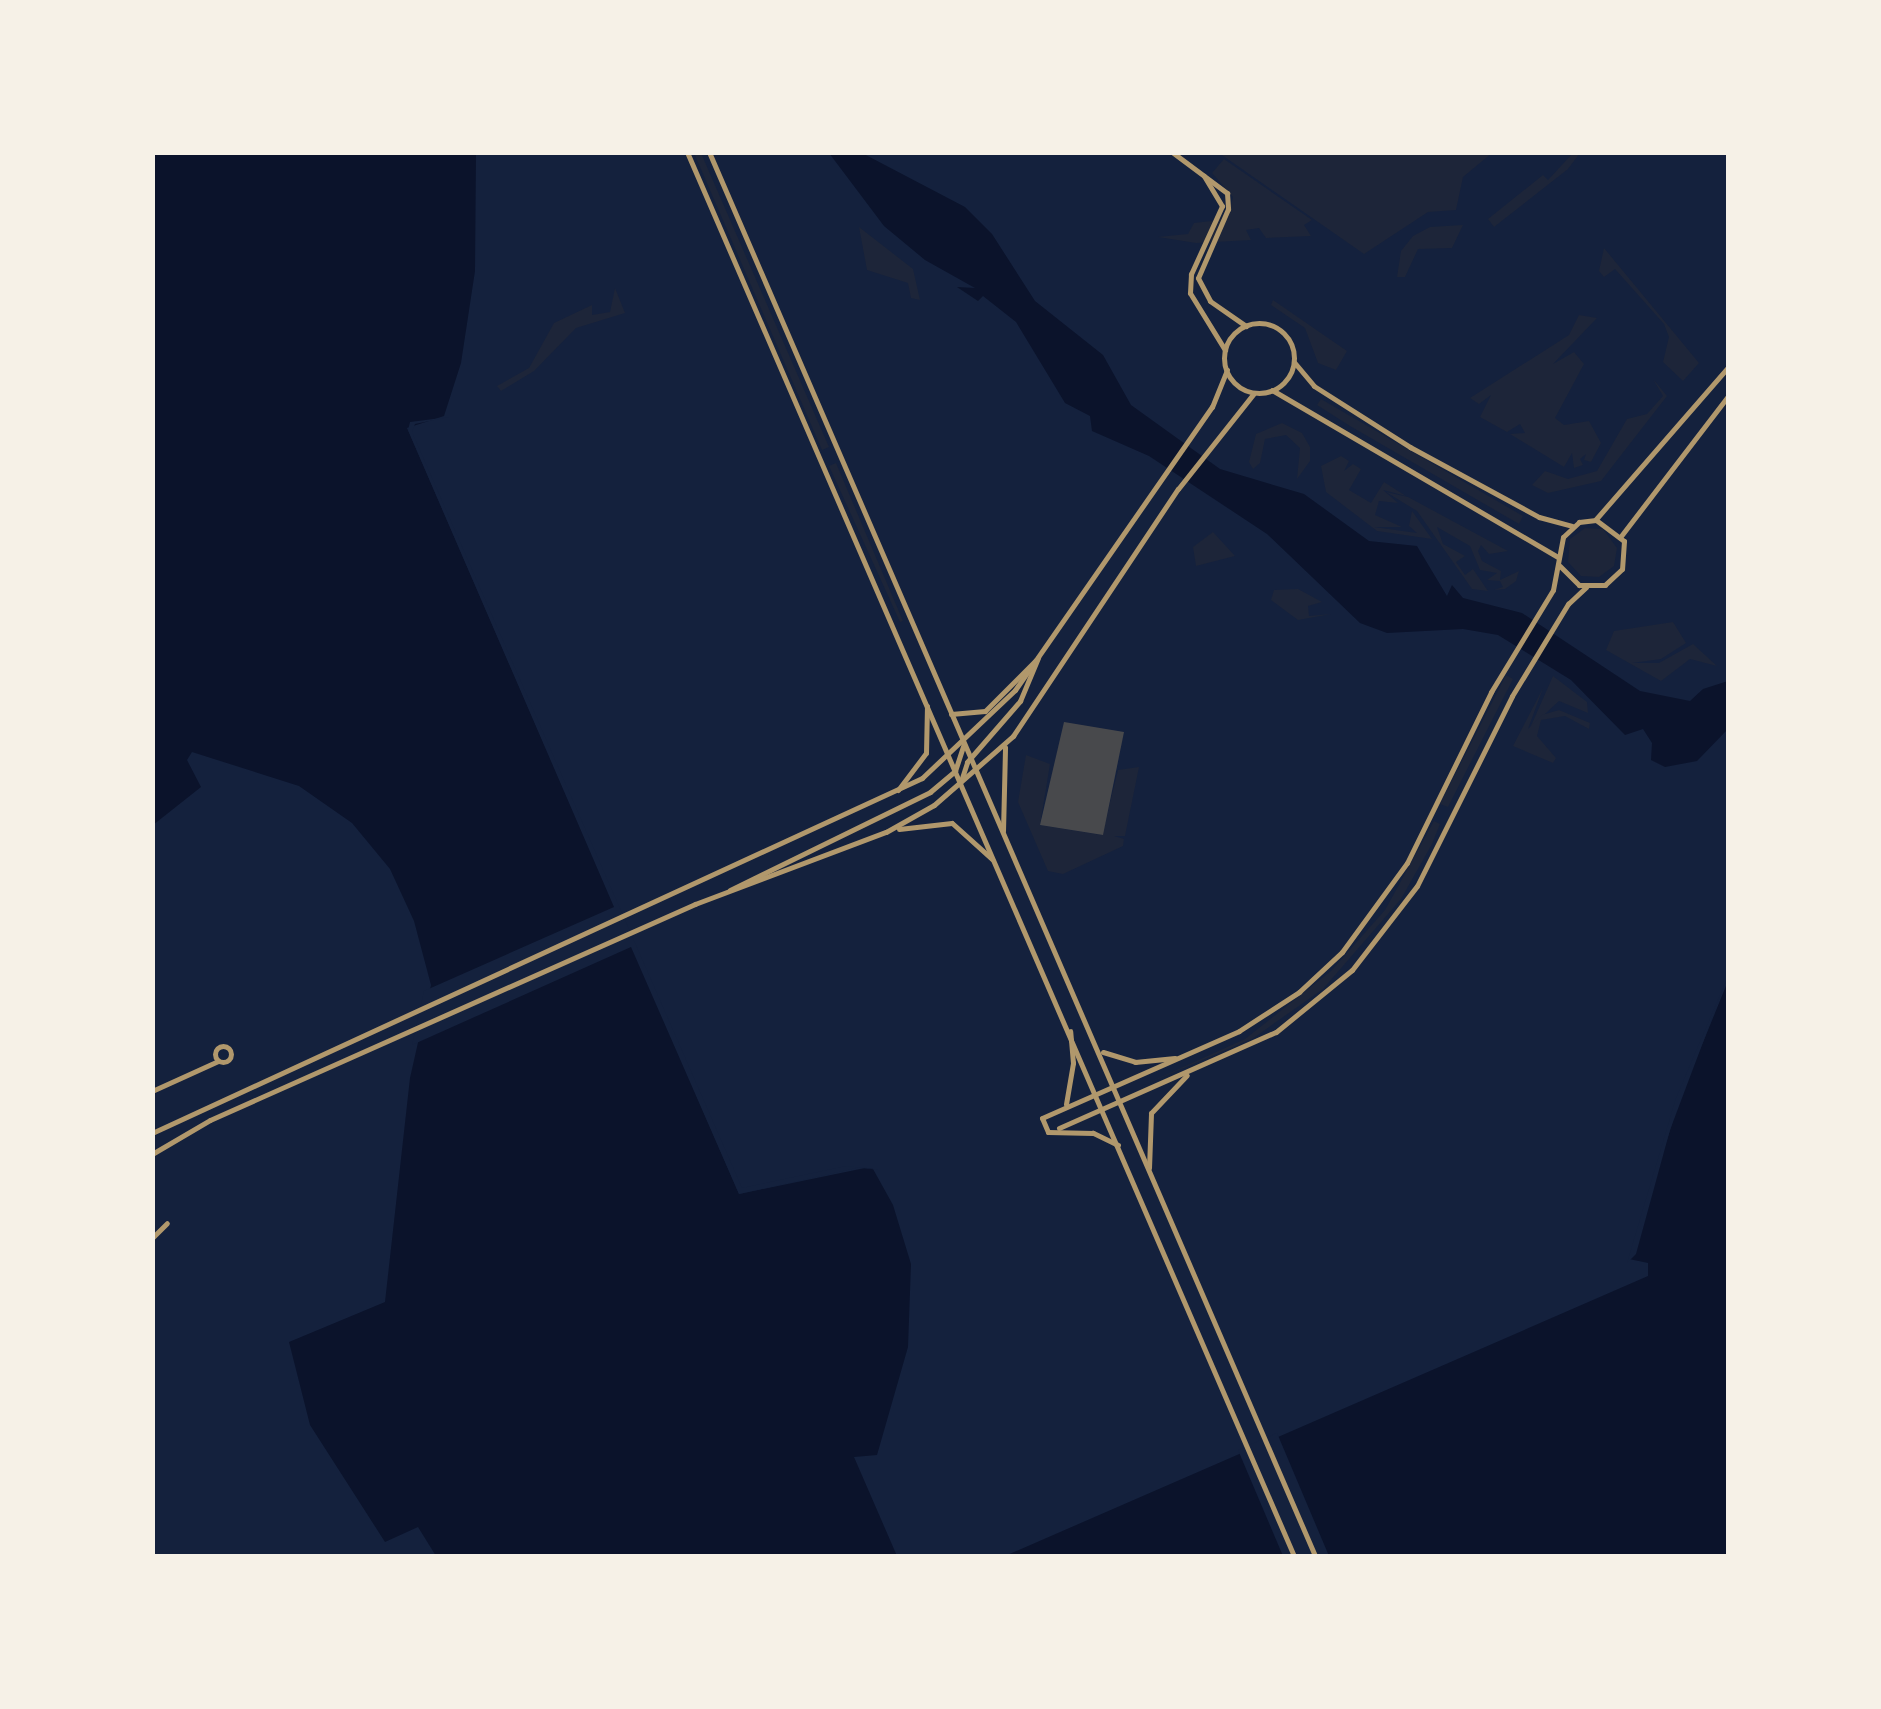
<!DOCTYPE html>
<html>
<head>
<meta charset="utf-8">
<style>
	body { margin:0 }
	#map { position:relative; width:1881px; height:1709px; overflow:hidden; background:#14213d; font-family:Barlow,sans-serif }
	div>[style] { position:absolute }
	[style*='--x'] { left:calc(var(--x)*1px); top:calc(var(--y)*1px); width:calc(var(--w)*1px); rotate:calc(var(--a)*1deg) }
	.green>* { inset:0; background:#1d2539 }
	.water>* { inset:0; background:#0b132b }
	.pier>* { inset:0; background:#14213d }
	.building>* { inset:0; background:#48494c }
	.minor>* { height:5px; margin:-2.5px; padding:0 2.5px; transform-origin:2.5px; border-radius:2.5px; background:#b1986c }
	.minor>.ring { margin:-2.5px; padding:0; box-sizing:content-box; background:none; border:5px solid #b1986c; border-radius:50% }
	span { translate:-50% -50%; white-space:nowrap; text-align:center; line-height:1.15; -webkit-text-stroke:8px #f6f1e7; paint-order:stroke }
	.frame { position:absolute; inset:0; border:155px solid #f6f1e7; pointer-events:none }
</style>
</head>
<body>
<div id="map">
	<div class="green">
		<div style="clip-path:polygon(694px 153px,701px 153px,829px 447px,822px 450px)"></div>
		<div style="clip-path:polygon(1219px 153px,1492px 153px,1463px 177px,1456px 210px,1428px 212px,1364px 254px)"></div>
		<div style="clip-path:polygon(1573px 153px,1580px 153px,1568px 169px,1494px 227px,1488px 219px,1543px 175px,1548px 180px)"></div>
		<div style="clip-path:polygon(1224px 159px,1312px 220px,1304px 225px,1311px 236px,1266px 238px,1259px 228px,1246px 230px,1251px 240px,1196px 243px,1158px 237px,1188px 234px,1194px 223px,1228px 219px,1233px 197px,1212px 173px)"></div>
		<div style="clip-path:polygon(1463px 225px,1452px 248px,1418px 249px,1405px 277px,1397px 277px,1401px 251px,1413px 236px,1430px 227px)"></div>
		<div style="clip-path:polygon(859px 227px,913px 269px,920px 300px,911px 298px,908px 283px,867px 270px)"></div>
		<div style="clip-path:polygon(1604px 248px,1699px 363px,1683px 381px,1663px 362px,1669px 337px,1664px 324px,1615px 269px,1604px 277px,1599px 271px)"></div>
		<div style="clip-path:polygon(615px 288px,625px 313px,576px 328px,534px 371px,501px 391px,497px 386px,529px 368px,554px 323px,592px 305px,592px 315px,610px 312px)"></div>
		<div style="clip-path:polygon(1273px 300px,1347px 351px,1336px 370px,1318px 363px,1305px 328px,1271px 305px)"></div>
		<div style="clip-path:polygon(1579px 315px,1597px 318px,1553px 364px,1574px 352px,1584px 364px,1555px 418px,1564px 425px,1589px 421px,1601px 443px,1591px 462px,1584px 460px,1586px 454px,1580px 459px,1583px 465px,1574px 468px,1572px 453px,1564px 467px,1510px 434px,1525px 433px,1520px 424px,1507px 432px,1480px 417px,1491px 395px,1479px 404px,1470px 398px,1569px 335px)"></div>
		<div style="clip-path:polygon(1653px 379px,1667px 396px,1601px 481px,1548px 493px,1532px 485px,1545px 471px,1568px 479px,1597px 471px,1627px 419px,1647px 414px,1663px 396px)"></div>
		<div style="clip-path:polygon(1321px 399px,1523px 516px,1519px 524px,1350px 426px,1317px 405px)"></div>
		<div style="clip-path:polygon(1282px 423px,1302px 433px,1310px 447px,1310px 461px,1297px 479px,1300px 448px,1286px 435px,1265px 439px,1260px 463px,1253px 469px,1249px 462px,1256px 434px)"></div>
		<div style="clip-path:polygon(1341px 456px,1349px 461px,1344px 471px,1353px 464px,1361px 469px,1349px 490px,1371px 503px,1384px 482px,1406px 496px,1383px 490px,1398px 503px,1379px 501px,1375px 515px,1402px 527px,1374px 527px,1417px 533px,1409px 526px,1412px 511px,1432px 539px,1377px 531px,1326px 492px,1321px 466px)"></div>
		<div style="clip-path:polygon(836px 463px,903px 621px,900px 622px,829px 466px)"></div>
		<div style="clip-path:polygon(1386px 492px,1408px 497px,1508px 551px,1489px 554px,1481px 545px,1478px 551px,1482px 561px,1501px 571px,1500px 580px,1519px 571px,1516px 581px,1505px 589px,1494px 590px,1503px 587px,1500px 581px,1487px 580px,1497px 573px,1480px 570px,1470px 546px,1437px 527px,1443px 544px,1465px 556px,1456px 562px,1465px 575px,1473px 569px,1488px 591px,1472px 589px,1417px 511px)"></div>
		<div style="clip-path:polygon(1585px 528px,1603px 529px,1617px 548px,1614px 566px,1599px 577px,1581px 576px,1568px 562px,1570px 539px)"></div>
		<div style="clip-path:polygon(1213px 532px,1235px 556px,1196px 566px,1193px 547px)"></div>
		<div style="clip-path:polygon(1298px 589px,1322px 602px,1308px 606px,1309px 616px,1331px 614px,1298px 620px,1271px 600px,1274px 590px)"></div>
		<div style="clip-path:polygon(1673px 622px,1686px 643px,1661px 659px,1632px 663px,1659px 663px,1693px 644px,1717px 666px,1690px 659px,1661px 681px,1606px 650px,1614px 631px)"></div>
		<div style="clip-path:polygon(1506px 675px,1513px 679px,1448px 807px,1440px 804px)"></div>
		<div style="clip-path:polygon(1553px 676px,1587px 702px,1588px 713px,1559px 701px,1530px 728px)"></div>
		<div style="clip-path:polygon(1543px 688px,1528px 729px,1542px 715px,1559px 710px,1590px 723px,1589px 729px,1565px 716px,1541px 720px,1537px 736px,1556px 758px,1553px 763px,1513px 746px)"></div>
		<div style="clip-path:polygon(1026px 755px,1050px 764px,1040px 825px,1102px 835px,1118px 770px,1139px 767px,1125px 836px,1114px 836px,1124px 839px,1123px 846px,1063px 874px,1048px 871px,1018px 802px)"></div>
		<div style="clip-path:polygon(1434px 821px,1440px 824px,1432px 844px,1401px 899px,1323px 989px,1252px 1039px,1139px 1087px,1245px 1039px,1331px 971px,1385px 910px)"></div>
	</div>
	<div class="water">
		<div style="clip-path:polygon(153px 153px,476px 153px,475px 271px,461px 363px,444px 416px,407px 428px,739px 1194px,865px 1168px,873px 1169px,893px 1205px,911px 1264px,908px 1347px,877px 1455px,854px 1457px,897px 1556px,436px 1556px,418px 1527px,385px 1542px,310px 1425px,289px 1342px,385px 1302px,410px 1078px,431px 985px,414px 921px,390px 869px,352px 823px,299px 786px,192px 752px,187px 760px,201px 787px,153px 825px)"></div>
		<div style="clip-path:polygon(829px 153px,862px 153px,965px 207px,992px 234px,1035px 301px,1103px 355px,1131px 405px,1220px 469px,1304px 494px,1369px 541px,1417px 546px,1447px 596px,1452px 585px,1463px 598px,1522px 613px,1640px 691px,1690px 701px,1703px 689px,1728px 681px,1728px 729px,1697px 761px,1665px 767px,1651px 760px,1652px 743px,1643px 729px,1625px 735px,1571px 680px,1498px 635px,1463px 629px,1387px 633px,1360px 623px,1267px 534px,1149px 456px,1092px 431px,1090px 416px,1065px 403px,1016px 322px,983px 296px,978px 301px,957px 287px,975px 288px,925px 260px,884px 226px)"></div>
		<div style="clip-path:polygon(1728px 981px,1728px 1556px,1005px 1556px,1648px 1276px,1648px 1263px,1629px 1259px,1680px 1099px)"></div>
	</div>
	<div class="pier">
		<div style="clip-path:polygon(449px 417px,415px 424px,412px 432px,742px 1188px,846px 1166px,879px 1170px,861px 1167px,739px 1194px,631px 947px,412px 1045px,424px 991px,614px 907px,408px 430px,410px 422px)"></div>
		<div style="clip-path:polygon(1728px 976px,1670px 1130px,1636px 1254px,1627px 1263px,1676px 1098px)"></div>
		<div style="clip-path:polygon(1277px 1433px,1329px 1556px,1283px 1556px,1238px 1450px)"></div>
	</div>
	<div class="building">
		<div style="clip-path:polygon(1064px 722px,1124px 732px,1103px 835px,1040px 825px)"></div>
	</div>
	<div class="minor">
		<div style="--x:687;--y:152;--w:1530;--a:66.62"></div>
		<div style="--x:709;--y:152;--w:1529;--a:66.65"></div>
		<div style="--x:1172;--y:152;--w:69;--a:36.7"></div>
		<div style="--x:1227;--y:193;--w:16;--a:86"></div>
		<div style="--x:1228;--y:209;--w:75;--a:113.5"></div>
		<div style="--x:1198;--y:278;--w:26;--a:62"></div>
		<div style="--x:1210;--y:301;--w:44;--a:34.8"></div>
		<div style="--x:1204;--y:176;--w:35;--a:59"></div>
		<div style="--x:1222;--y:206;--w:75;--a:114.5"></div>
		<div style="--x:1191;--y:274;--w:19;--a:93"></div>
		<div style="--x:1190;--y:293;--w:67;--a:58.4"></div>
		<div class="ring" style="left:1224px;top:323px;width:65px;height:65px"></div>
		<div style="--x:1294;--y:362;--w:31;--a:50"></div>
		<div style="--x:1314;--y:386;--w:114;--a:32.4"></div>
		<div style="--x:1410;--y:447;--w:147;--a:28.5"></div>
		<div style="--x:1539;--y:517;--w:34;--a:15"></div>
		<div style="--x:1272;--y:390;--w:331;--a:30.3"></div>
		<div style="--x:1596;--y:519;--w:201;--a:-49"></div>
		<div style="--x:1621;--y:536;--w:176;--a:-52.6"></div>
		<div style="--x:951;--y:714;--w:34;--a:-5"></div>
		<div style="--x:985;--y:711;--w:72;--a:-45"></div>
		<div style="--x:961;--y:781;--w:20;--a:-72"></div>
		<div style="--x:967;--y:762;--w:81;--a:-49"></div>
		<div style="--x:1020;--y:701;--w:47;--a:-67.3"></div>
		<div style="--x:898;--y:790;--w:46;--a:-52.9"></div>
		<div style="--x:926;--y:753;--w:47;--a:-88.8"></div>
		<div style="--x:899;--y:829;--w:53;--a:-6.5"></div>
		<div style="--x:952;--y:823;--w:54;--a:42"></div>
		<div style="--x:1003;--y:831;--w:84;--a:-88.6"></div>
		<div style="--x:730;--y:890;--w:223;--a:-26.1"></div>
		<div style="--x:930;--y:792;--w:33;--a:-40"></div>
		<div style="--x:955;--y:771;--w:28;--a:-72"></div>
		<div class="ring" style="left:215px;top:1046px;width:11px;height:11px"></div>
		<div style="--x:1103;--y:1052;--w:34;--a:17"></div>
		<div style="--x:1135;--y:1062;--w:40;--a:-5.7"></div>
		<div style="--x:152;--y:1091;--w:72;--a:-24.4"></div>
		<div style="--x:1066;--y:1104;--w:42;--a:-80.3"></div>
		<div style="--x:1073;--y:1063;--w:32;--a:-95"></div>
		<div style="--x:1059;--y:1128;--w:237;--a:-23.9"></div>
		<div style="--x:1276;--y:1032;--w:98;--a:-39.2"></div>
		<div style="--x:1352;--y:970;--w:106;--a:-52.3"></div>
		<div style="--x:1417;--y:886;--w:212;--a:-63.4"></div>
		<div style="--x:1512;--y:696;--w:108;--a:-58.7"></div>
		<div style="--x:1568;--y:604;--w:25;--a:-43"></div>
		<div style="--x:152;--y:1133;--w:848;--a:-24.75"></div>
		<div style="--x:922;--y:778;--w:128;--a:-43.4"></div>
		<div style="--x:1015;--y:690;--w:345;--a:-55.2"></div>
		<div style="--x:1212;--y:407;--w:40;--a:-68"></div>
		<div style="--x:1118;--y:1145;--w:28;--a:-154"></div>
		<div style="--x:1093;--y:1133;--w:45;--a:-178.7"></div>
		<div style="--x:1048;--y:1132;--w:15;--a:-113"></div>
		<div style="--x:1042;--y:1118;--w:215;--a:-23.8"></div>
		<div style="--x:1239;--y:1031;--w:72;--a:-33"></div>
		<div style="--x:1299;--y:992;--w:59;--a:-42.9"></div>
		<div style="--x:1342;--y:952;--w:110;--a:-53.9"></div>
		<div style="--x:1407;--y:863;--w:191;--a:-63.8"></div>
		<div style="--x:1491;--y:692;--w:119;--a:-58.7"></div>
		<div style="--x:1553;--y:590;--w:54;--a:-79.3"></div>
		<div style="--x:1563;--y:537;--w:22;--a:-43"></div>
		<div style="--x:1579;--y:522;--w:17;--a:-7"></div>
		<div style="--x:1596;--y:520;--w:35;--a:37"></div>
		<div style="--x:1624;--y:541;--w:28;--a:94"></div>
		<div style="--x:1622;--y:569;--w:23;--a:137"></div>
		<div style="--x:1605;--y:585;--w:26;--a:180"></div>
		<div style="--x:1579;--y:585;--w:27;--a:-135"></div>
		<div style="--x:152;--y:1154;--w:67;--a:-30.4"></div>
		<div style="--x:210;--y:1120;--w:531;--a:-24.01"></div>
		<div style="--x:695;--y:904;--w:204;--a:-20.7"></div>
		<div style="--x:886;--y:832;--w:55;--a:-29.4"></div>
		<div style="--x:934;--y:805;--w:105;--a:-41.1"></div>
		<div style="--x:1013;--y:736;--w:297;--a:-56.3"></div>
		<div style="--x:1178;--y:489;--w:122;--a:-51.6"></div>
		<div style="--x:1149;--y:1168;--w:55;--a:-87.9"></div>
		<div style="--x:1151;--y:1113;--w:52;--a:-46.5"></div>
		<div style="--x:152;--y:1238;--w:21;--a:-45"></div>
	</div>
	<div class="frame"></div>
</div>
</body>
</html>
